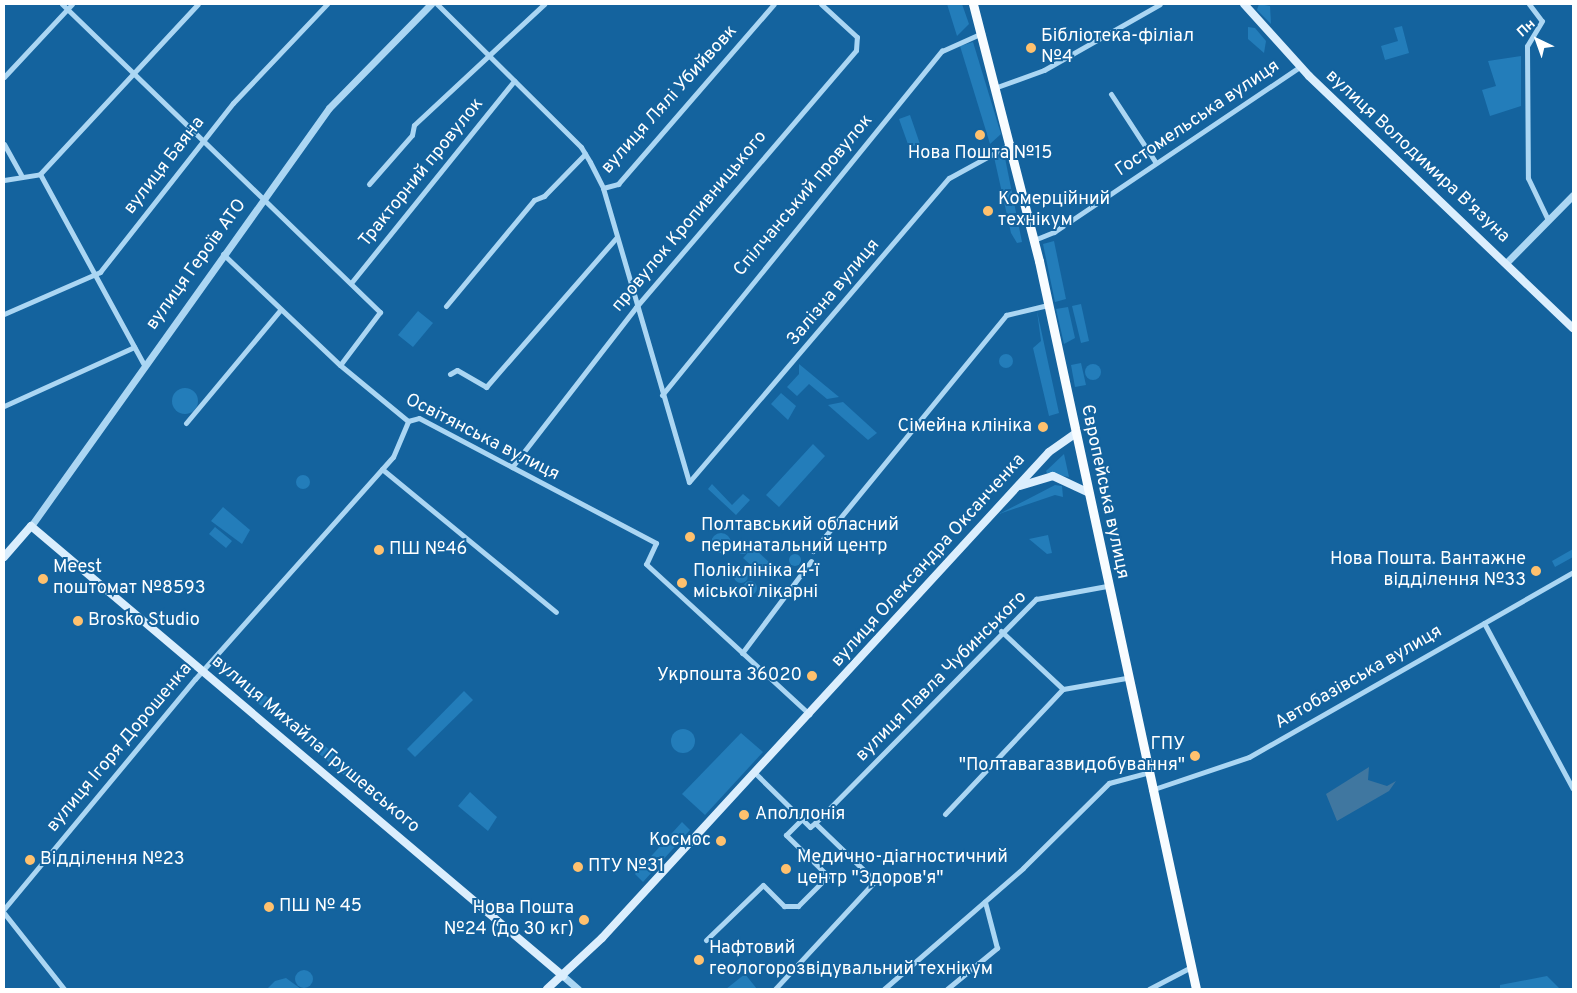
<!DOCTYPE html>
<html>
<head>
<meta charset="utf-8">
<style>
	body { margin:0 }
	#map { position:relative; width:1577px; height:993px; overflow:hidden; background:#14639e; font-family:Overpass,sans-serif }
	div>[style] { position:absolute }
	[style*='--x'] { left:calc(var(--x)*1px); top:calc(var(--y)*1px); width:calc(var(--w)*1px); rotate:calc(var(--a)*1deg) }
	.green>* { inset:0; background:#237dba }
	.round { border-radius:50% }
	.water>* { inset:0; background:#4077a0 }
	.minor>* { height:5px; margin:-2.5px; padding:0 2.5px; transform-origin:2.5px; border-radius:2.5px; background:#abd6f3 }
	.tertiary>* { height:7px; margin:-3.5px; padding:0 3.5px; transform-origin:3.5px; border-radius:3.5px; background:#abd6f3 }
	.secondary>* { height:8px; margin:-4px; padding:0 4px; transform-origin:4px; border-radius:4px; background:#dbeefd }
	.primary>* { height:9px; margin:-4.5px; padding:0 4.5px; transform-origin:4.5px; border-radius:4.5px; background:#f8fcff }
	.dots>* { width:14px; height:14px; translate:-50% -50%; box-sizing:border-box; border:2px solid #14639e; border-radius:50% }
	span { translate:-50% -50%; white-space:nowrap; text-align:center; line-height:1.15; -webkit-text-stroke:4px #14639e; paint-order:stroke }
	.poi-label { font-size:18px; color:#fff }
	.left { translate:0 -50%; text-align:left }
	.right { translate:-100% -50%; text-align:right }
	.street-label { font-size:18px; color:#fff }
	.frame { position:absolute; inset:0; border:5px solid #fff; pointer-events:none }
	.north { position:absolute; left:1512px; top:15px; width:50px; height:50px; -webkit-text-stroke:4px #14639e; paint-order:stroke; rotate:318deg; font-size:14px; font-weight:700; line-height:20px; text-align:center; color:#fff }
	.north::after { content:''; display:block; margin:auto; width:18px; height:22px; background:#fff; clip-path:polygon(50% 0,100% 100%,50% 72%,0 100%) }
</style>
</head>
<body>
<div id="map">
	<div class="green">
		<div style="clip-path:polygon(947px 4px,962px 4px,969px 24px,957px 36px)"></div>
		<div style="clip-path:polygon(1259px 4px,1270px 6px,1271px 24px,1257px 10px)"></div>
		<div style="clip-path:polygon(1402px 26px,1409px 53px,1385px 60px,1381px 46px,1398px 41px,1394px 28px)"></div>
		<div style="clip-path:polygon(1248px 27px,1255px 28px,1266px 41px,1264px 53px,1248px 39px)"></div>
		<div style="clip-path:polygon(973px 42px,1001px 134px,990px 144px,960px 46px)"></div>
		<div style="clip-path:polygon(1521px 56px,1521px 106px,1490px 116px,1482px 90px,1496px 86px,1488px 61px)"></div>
		<div style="clip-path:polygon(910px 115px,920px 144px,909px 147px,899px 119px)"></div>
		<div style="clip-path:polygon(1002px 151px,1004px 153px,1022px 242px,1017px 243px,1011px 233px,994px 157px)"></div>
		<div style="clip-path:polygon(1054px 241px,1066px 299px,1055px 302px,1043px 244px)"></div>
		<div style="clip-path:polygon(1081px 304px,1089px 341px,1081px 343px,1072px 306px)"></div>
		<div style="clip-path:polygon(1068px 307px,1075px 338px,1064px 344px,1056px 309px)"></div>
		<div style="clip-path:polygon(418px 311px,433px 323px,413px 347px,398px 335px)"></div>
		<div style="clip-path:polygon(1037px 311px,1059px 413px,1049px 416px,1033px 348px,1041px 341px)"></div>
		<div class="round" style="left:999px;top:354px;width:14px;height:14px"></div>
		<div style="clip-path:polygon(1081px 363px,1086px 385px,1075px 387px,1071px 365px)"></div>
		<div class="round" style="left:1085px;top:364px;width:16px;height:16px"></div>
		<div style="clip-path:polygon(799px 364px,839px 397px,827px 399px,809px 384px,797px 396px,787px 387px,799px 374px)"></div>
		<div class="round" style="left:172px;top:388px;width:26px;height:26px"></div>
		<div style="clip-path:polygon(781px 393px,796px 406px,788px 420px,771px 404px)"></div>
		<div style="clip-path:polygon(843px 402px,877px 433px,868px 440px,828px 405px)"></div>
		<div style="clip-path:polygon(813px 444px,825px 456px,779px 507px,766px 495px)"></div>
		<div style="clip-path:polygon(1064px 454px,1069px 477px,1047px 473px,1046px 471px)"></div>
		<div class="round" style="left:296px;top:475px;width:14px;height:14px"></div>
		<div style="clip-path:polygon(712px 484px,732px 505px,743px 494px,750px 500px,736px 515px,708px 489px)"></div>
		<div style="clip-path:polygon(1055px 485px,1062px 486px,1063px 497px,1055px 495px,999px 514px)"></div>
		<div style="clip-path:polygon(223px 507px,250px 530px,242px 544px,211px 521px)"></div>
		<div style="clip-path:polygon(215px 527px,232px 541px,226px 548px,209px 534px)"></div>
		<div class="round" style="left:711px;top:533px;width:20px;height:20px"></div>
		<div style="clip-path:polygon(1048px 535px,1052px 553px,1047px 554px,1029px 539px)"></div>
		<div class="round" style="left:736px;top:540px;width:14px;height:14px"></div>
		<div style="clip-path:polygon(753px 547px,772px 565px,763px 576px,743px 558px)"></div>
		<div style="clip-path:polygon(1573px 549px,1573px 557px,1555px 567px,1552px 561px)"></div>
		<div class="round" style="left:789px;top:554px;width:12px;height:12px"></div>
		<div class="round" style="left:734px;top:569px;width:14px;height:14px"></div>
		<div class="round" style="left:743px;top:581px;width:14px;height:14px"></div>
		<div style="clip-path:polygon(223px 659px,289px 716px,282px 724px,216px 667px)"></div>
		<div style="clip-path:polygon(464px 691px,473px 700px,415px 757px,407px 749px)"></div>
		<div style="clip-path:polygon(299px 724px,364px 779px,357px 786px,292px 731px)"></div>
		<div class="round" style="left:671px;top:729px;width:24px;height:24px"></div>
		<div style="clip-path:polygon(741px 733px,763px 752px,705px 815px,682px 794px)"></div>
		<div style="clip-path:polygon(470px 792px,497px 817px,488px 831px,458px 806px)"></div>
		<div style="clip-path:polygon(682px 822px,690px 830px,643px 882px,635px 874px)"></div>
		<div class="round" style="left:295px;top:970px;width:18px;height:18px"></div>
		<div style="clip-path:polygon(745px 974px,757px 989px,726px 989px)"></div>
		<div style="clip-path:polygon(1547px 976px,1560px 989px,1500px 989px,1500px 985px)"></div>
		<div style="clip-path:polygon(286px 978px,301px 989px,267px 989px,275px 981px)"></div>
	</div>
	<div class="water">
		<div style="clip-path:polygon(1369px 767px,1368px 780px,1387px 786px,1396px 781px,1389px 791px,1337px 821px,1326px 794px)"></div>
	</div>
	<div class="minor">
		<div style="--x:62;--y:4;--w:443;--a:44.1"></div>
		<div style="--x:380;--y:312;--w:66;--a:127"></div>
		<div style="--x:437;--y:4;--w:203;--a:44.8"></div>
		<div style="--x:581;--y:147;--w:17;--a:59"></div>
		<div style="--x:590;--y:162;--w:29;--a:63"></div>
		<div style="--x:603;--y:188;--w:306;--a:73.7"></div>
		<div style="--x:689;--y:482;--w:400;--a:-49.5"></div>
		<div style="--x:949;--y:178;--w:71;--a:-28.7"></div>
		<div style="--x:1529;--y:4;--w:21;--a:53"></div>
		<div style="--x:1542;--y:21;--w:29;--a:121"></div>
		<div style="--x:1527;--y:46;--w:132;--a:89.6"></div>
		<div style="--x:1528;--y:178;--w:47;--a:64.5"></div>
		<div style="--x:4;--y:77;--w:100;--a:-47"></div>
		<div style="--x:997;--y:87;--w:50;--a:-19.9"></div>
		<div style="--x:1044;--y:70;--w:133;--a:-29.6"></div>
		<div style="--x:1111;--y:94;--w:82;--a:56.9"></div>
		<div style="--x:4;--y:144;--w:35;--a:61"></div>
		<div style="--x:40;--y:174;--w:232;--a:-47.1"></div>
		<div style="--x:40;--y:174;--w:217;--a:61.4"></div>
		<div style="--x:4;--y:180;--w:36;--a:-9"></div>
		<div style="--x:369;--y:184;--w:65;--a:-48.7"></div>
		<div style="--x:412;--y:135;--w:10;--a:-79"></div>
		<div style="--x:414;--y:125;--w:178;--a:-42.9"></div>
		<div style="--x:603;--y:188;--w:16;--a:-15"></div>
		<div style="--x:618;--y:184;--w:238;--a:-49.1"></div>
		<div style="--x:1034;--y:240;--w:22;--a:-22"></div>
		<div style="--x:1054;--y:232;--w:296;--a:-33.9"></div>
		<div style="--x:223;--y:254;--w:161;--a:43.5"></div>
		<div style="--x:340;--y:365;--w:88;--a:39.5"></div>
		<div style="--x:351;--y:283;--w:260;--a:-51.1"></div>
		<div style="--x:446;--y:306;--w:138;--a:-50.3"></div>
		<div style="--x:534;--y:200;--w:11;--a:-22"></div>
		<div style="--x:544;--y:196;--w:59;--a:-45.7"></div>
		<div style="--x:4;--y:314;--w:105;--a:-23.6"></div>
		<div style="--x:100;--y:272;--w:215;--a:-51.8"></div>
		<div style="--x:233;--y:103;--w:137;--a:-46.5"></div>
		<div style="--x:450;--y:374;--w:8;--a:-30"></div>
		<div style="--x:457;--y:370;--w:34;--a:30"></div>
		<div style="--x:486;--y:387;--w:198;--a:-48.9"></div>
		<div style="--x:662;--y:395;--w:444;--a:-50.9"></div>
		<div style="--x:942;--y:51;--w:44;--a:-24.2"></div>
		<div style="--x:4;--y:406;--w:143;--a:-24.4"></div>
		<div style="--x:408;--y:421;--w:11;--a:-15"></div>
		<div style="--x:419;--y:418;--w:268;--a:27.8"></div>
		<div style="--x:656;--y:543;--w:23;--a:115"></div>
		<div style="--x:646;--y:564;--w:222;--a:42.6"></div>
		<div style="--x:186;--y:423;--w:147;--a:-50.2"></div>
		<div style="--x:512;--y:467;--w:202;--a:-52.2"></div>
		<div style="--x:636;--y:307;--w:338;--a:-49.4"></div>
		<div style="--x:856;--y:50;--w:13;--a:-86"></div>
		<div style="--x:857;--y:37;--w:49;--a:-137.5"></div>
		<div style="--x:382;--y:469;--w:225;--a:39.4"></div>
		<div style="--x:813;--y:551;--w:305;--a:-50.7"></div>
		<div style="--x:1006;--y:315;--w:43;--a:-13.4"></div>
		<div style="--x:1484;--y:623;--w:188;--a:61.8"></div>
		<div style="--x:1001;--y:631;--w:85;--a:43.1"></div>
		<div style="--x:742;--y:653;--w:115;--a:-53.1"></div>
		<div style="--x:755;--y:773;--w:77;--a:44.5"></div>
		<div style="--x:810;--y:827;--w:6;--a:-39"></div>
		<div style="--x:815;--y:823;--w:83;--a:44"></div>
		<div style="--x:875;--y:881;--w:147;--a:132.8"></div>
		<div style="--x:1151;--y:790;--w:103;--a:-18.6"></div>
		<div style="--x:1249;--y:757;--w:373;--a:-29.7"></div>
		<div style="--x:945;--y:814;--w:172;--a:-46.7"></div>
		<div style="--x:1063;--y:689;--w:64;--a:-9.9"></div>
		<div style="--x:815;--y:823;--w:315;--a:-45.4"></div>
		<div style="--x:1036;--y:599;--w:72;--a:-10.4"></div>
		<div style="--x:4;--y:909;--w:299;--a:-50.3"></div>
		<div style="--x:195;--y:679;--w:297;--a:-48.3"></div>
		<div style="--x:393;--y:457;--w:39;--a:-67"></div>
		<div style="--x:4;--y:913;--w:97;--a:51.7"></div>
		<div style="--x:706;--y:940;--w:79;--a:-44"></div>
		<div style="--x:763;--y:885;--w:30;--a:45"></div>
		<div style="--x:784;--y:906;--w:14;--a:0"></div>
		<div style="--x:798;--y:906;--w:42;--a:-45"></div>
		<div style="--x:828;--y:876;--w:59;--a:-135.7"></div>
		<div style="--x:786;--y:835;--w:23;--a:-45"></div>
		<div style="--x:884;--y:989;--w:184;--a:-41"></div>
		<div style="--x:1023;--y:868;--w:121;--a:-44.7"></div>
		<div style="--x:1109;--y:783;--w:39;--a:-15"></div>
		<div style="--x:947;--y:989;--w:65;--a:-39.4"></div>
		<div style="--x:997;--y:948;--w:48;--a:-104.6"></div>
		<div style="--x:1149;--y:989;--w:47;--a:-27.6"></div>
	</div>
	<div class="tertiary">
		<div style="--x:1507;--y:262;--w:94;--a:-45.4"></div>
		<div style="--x:31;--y:526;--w:513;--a:-54.51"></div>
		<div style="--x:329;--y:108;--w:146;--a:-45.6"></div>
		<div style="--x:563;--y:976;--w:20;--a:41"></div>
	</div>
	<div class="secondary">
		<div style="--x:1244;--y:4;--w:97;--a:47.9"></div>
		<div style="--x:1309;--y:76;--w:365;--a:43.7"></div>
		<div style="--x:1020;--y:486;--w:34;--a:-17"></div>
		<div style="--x:1053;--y:476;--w:38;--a:25"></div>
		<div style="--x:4;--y:557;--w:41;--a:-48.9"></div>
		<div style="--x:31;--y:526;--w:697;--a:40.23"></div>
		<div style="--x:547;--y:989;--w:75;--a:-42.8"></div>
		<div style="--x:602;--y:938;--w:660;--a:-47.39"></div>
		<div style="--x:1049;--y:452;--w:32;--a:-35"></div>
	</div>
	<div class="primary">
		<div style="--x:973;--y:4;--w:265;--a:75.6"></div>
		<div style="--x:1039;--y:261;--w:745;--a:77.83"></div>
	</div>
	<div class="dots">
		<div style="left:1031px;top:48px;background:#ffc16e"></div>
		<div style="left:980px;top:135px;background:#ffc16e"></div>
		<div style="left:988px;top:211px;background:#ffc16e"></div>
		<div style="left:1043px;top:427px;background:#ffc16e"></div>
		<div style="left:690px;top:537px;background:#ffc16e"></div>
		<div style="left:379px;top:550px;background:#ffc16e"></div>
		<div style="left:1536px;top:571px;background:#ffc16e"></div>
		<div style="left:43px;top:579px;background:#ffc16e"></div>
		<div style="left:682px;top:583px;background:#ffc16e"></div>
		<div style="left:78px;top:621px;background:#ffc16e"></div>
		<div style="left:812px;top:676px;background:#ffc16e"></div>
		<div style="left:1195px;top:756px;background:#ffc16e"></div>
		<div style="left:744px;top:815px;background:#ffc16e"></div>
		<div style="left:721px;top:841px;background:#ffc16e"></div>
		<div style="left:30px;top:860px;background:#ffc16e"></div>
		<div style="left:578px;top:867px;background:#ffc16e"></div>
		<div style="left:786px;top:869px;background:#ffc16e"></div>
		<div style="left:269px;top:907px;background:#ffc16e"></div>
		<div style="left:584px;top:920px;background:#ffc16e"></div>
		<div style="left:699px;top:960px;background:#ffc16e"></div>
	</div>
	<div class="poi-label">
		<span class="left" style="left:1041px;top:48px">Бібліотека-філіал<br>№4</span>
		<span style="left:980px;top:154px">Нова Пошта №15</span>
		<span class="left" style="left:998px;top:211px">Комерційний<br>технікум</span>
		<span class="right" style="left:1032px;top:427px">Сімейна клініка</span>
		<span class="left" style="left:701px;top:537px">Полтавський обласний<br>перинатальний центр</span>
		<span class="left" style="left:389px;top:550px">ПШ №46</span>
		<span class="right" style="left:1526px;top:571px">Нова Пошта. Вантажне<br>відділення №33</span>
		<span class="left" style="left:53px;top:579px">Meest<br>поштомат №8593</span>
		<span class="left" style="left:693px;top:583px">Поліклініка 4-ї<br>міської лікарні</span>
		<span class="left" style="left:88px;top:621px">Brosko Studio</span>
		<span class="right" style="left:802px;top:676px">Укрпошта 36020</span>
		<span class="right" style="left:1185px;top:756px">ГПУ<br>"Полтавагазвидобування"</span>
		<span class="left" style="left:755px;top:815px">Аполлонія</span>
		<span class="right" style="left:711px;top:841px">Космос</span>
		<span class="left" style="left:797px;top:869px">Медично-діагностичний<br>центр "Здоров'я"</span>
		<span class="left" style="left:40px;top:860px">Відділення №23</span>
		<span class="left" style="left:588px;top:867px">ПТУ №31</span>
		<span class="left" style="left:279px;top:907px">ПШ № 45</span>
		<span class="right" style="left:574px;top:920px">Нова Пошта<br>№24 (до 30 кг)</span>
		<span class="left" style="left:709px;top:960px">Нафтовий<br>геологорозвідувальний технікум</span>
	</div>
	<div class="street-label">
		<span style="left:670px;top:100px;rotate:-48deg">вулиця Лялі Убийвовк</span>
		<span style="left:1198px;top:119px;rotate:-34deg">Гостомельська вулиця</span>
		<span style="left:1417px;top:157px;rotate:43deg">вулиця Володимира В'язуна</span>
		<span style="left:165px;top:166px;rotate:-52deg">вулиця Баяна</span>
		<span style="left:422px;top:173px;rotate:-51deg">Тракторний провулок</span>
		<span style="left:804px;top:196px;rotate:-50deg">Спілчанський провулок</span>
		<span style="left:690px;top:222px;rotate:-50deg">провулок Кропивницького</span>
		<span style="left:197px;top:265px;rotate:-54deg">вулиця Героїв АТО</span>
		<span style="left:834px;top:293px;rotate:-50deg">Залізна вулиця</span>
		<span style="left:482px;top:438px;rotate:27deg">Освітянська вулиця</span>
		<span style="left:1104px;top:492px;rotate:78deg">Європейська вулиця</span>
		<span style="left:929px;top:561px;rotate:-48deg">вулиця Олександра Оксанченка</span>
		<span style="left:942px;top:677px;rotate:-45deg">вулиця Павла Чубинського</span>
		<span style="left:1359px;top:678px;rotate:-30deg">Автобазівська вулиця</span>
		<span style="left:315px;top:745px;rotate:40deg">вулиця Михайла Грушевського</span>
		<span style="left:120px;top:748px;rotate:-50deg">вулиця Ігоря Дорошенка</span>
	</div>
	<div class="frame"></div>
	<div class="north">Пн</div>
</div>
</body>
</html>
